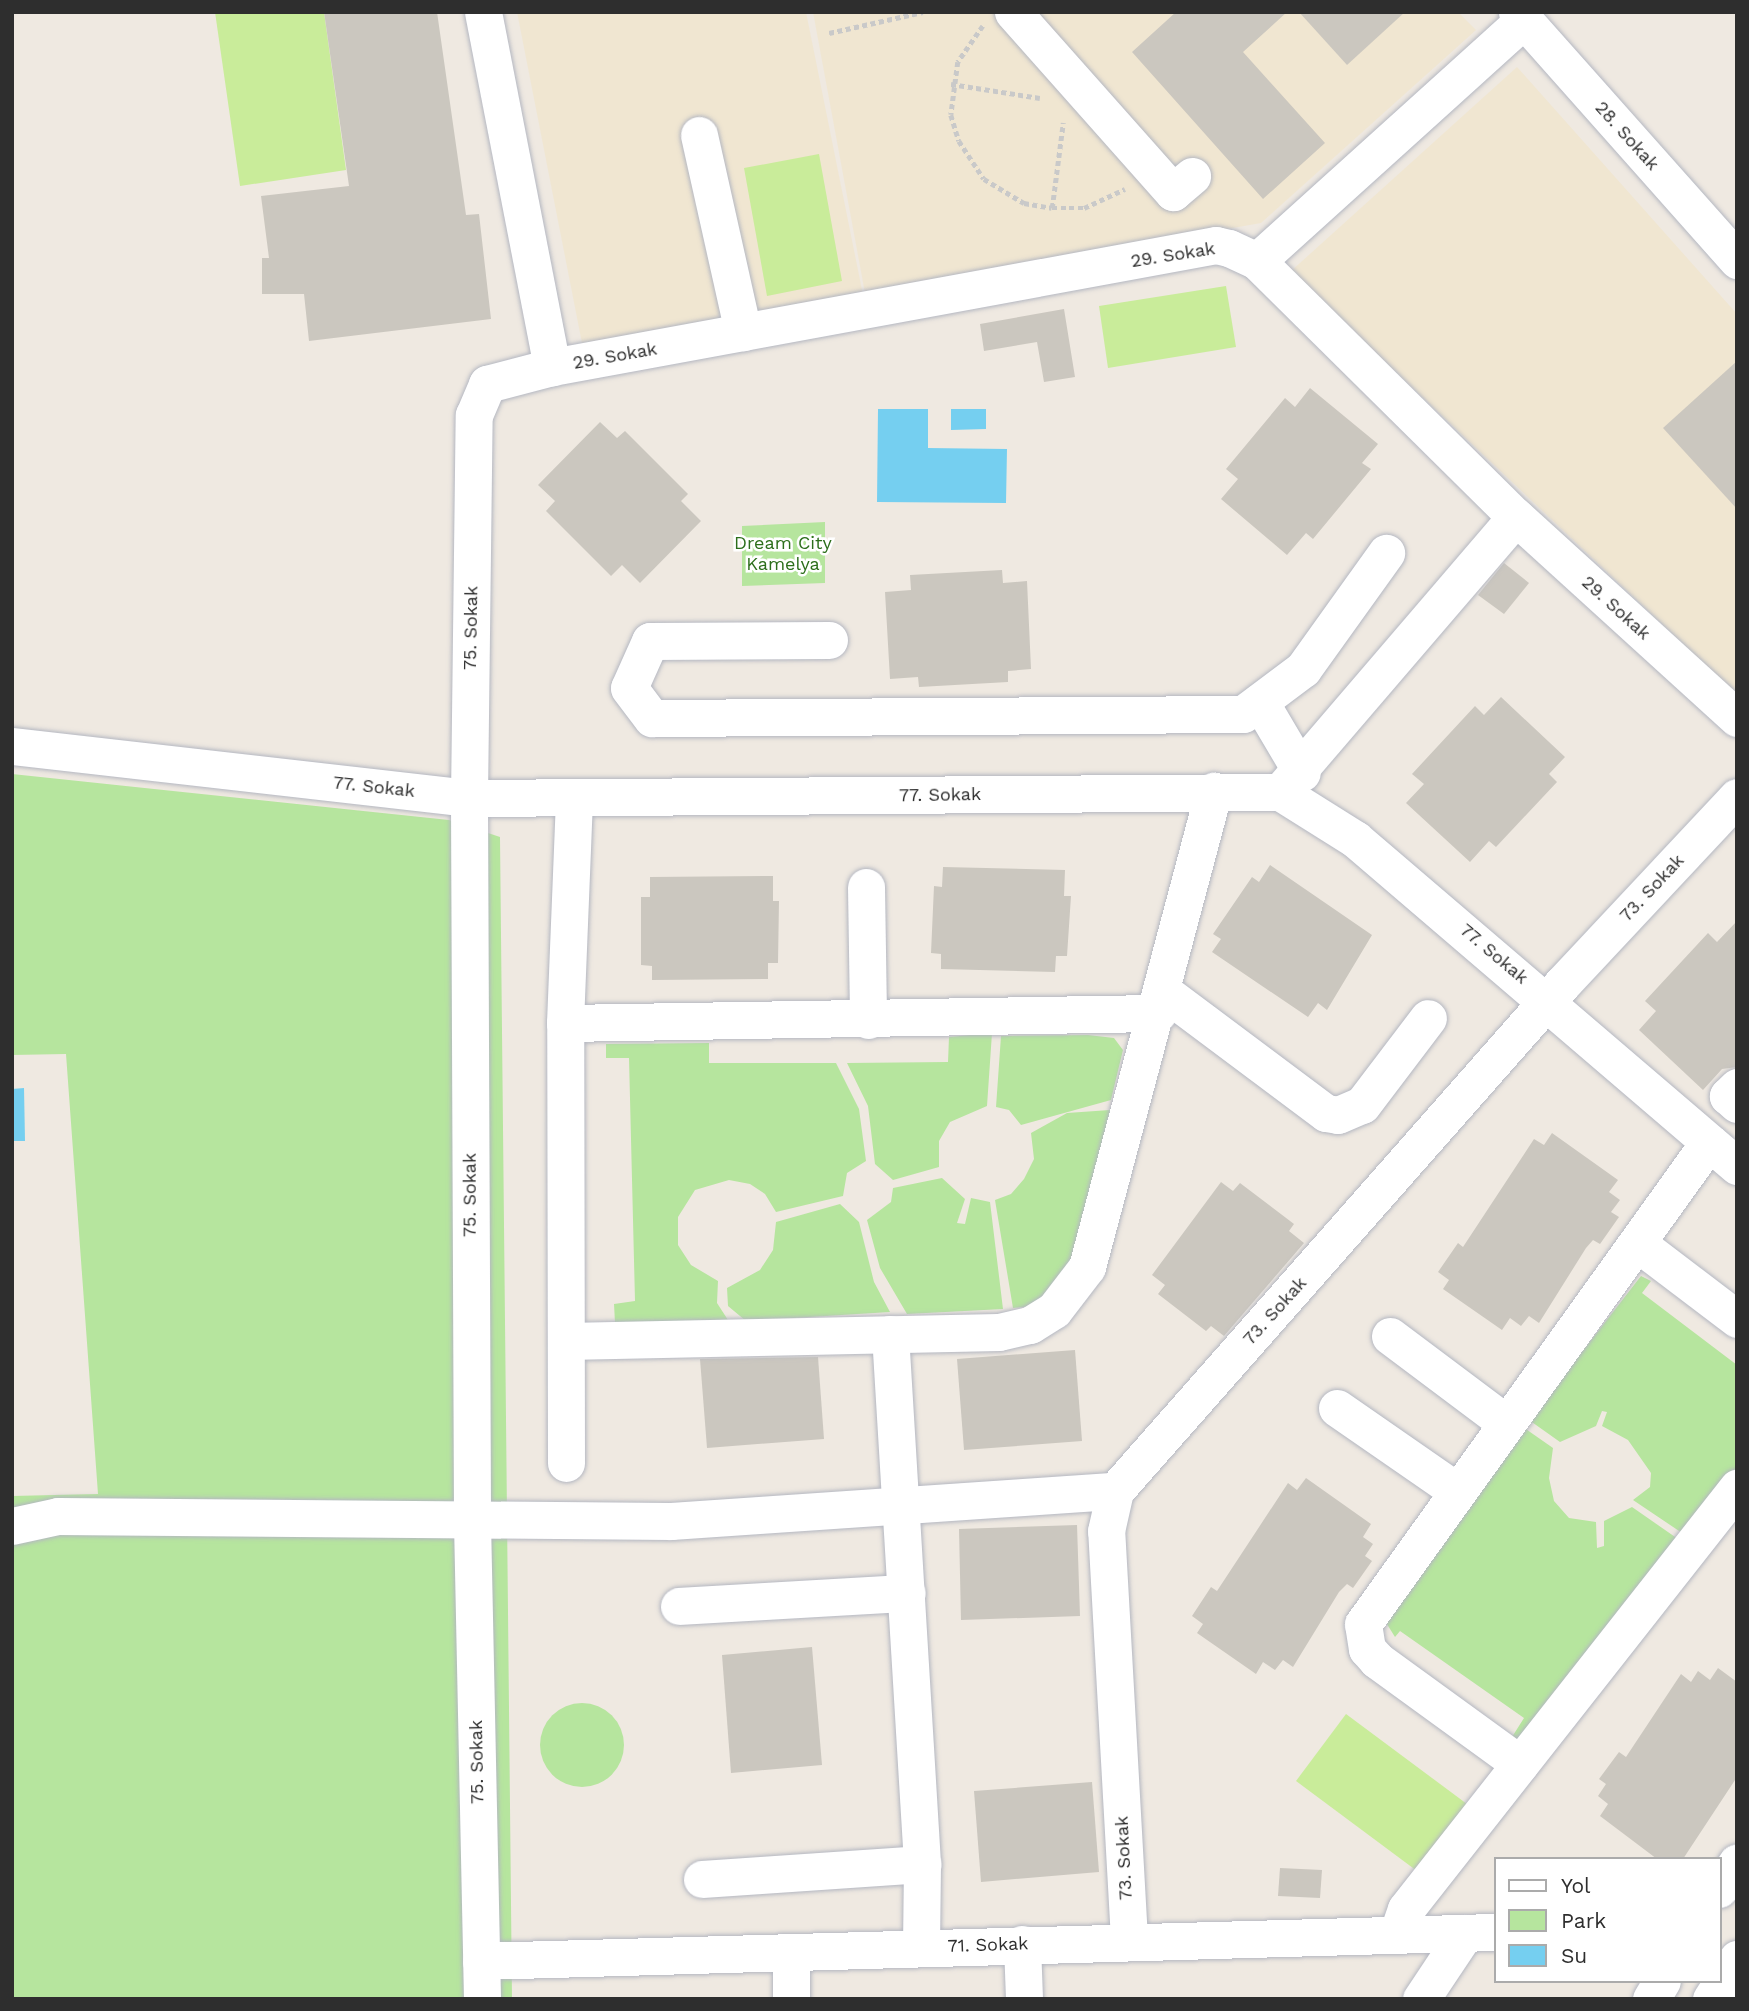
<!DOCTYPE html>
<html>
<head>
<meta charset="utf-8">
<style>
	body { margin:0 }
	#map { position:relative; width:1749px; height:2011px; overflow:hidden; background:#efe9e1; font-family:"Work Sans",sans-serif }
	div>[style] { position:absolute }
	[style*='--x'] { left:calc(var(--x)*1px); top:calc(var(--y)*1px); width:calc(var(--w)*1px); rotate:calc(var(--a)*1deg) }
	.education>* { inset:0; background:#f0e6d1 }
	.green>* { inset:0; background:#b6e59e }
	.round { border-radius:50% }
	.pitch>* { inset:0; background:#c9ec9a }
	.water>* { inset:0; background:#75cff0 }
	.building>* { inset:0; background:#cbc7bf }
	.path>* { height:4.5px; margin-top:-2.25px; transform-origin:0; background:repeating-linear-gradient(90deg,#c9c9c9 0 5px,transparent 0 8.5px) }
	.roads { filter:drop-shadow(0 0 2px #b4b7c1) drop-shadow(0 0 2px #b4b7c1) }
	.minor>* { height:37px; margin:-18.5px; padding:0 18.5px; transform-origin:18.5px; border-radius:18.5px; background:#fff }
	span { translate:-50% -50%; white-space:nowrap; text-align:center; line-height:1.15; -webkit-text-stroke:5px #fff; paint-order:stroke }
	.street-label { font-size:18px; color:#2e2e2e }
	.park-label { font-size:18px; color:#2c6e1b }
	.frame { position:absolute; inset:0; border:14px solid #2e2e2e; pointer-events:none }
	.legend { position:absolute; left:1494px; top:1857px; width:228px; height:126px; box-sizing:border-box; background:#fff; border:2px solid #ababab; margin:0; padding:9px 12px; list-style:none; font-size:21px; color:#2e2e2e }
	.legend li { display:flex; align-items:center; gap:14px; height:35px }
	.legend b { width:35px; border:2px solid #ababab }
</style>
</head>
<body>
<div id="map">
	<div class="education">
		<div style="clip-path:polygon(517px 12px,806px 12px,863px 295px,582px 343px)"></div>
		<div style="clip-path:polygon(813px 12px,1458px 12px,1476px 30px,1261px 223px,865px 293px)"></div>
		<div style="clip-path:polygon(1517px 67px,1737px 314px,1737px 695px,1290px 272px)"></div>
	</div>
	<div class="green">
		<div style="clip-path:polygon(825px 522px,825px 583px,742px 586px,742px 526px)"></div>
		<div style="clip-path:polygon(12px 774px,449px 820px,500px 837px,512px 1999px,12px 1999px,12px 1496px,98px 1494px,66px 1054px,12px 1055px)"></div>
		<div style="clip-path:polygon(992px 1033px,987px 1106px,950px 1122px,939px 1141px,939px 1167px,893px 1180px,875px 1164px,868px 1106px,847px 1063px,948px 1062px,949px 1037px)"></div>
		<div style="clip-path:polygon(1088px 1035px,1114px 1038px,1123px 1050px,1111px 1100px,1021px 1125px,1009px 1110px,996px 1107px,1001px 1036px)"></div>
		<div style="clip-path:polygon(709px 1043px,709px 1063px,836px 1063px,859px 1109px,866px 1161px,847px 1173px,843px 1196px,776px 1212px,765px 1194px,750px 1184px,729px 1180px,695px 1190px,678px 1217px,678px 1245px,691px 1265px,718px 1281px,717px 1303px,728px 1320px,615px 1323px,614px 1304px,635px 1301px,629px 1058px,606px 1058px,606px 1044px)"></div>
		<div style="clip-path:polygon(1110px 1110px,1075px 1254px,1060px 1282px,1034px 1306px,1013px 1308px,995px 1200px,1011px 1194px,1024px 1179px,1034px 1159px,1031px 1133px,1067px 1113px)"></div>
		<div style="clip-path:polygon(942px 1178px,965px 1199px,957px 1223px,965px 1224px,971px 1198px,990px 1202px,1003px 1309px,907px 1314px,880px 1268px,867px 1220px,891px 1202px,893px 1188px)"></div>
		<div style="clip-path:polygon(840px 1204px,859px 1222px,874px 1282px,890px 1312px,746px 1321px,728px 1306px,727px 1288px,760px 1270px,773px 1250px,776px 1222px)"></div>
		<div style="clip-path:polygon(1641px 1276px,1651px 1281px,1642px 1293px,1737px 1365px,1737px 1466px,1685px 1535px,1633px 1500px,1650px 1487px,1651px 1473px,1628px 1440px,1602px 1426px,1607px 1412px,1602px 1411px,1596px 1426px,1560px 1442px,1529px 1420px)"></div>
		<div style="clip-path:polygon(1523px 1427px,1553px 1448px,1549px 1478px,1554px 1501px,1569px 1518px,1596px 1522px,1597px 1548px,1604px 1546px,1604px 1521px,1632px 1507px,1678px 1539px,1518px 1742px,1512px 1737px,1524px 1718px,1400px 1631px,1395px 1637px,1385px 1621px)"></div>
		<div class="round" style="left:540px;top:1703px;width:84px;height:84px"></div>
	</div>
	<div class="pitch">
		<div style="clip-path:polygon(215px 12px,324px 12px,346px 170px,240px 186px)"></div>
		<div style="clip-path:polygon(819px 154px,842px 281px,767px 296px,744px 168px)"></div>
		<div style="clip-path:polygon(1226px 286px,1236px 347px,1108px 368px,1099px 306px)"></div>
		<div style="clip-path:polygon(1346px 1714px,1467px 1804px,1417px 1871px,1296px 1781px)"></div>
	</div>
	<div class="water">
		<div style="clip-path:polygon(878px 409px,928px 409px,928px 448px,1007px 449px,1006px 503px,877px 502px)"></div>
		<div style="clip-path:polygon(951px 409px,986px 409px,986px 429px,951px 430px)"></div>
		<div style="clip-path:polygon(24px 1088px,25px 1141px,12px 1141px,12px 1089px)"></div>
	</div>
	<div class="building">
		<div style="clip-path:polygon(324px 12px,437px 12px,466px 215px,479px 214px,491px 319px,309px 341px,304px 294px,262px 294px,262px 258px,269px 258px,261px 196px,349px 186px)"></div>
		<div style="clip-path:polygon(1176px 12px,1287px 12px,1243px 52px,1325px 143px,1263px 199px,1132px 52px)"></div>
		<div style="clip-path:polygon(1299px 12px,1405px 12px,1347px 65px)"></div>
		<div style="clip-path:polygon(1064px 309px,1075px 377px,1044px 382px,1037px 342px,984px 351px,980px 324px)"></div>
		<div style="clip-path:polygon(1737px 361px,1737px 509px,1663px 428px)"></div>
		<div style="clip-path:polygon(1310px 388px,1378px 444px,1362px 463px,1371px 469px,1313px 539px,1306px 533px,1287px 555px,1221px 499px,1238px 479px,1226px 469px,1285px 398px,1295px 407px)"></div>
		<div style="clip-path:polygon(600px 422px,617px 438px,625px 431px,688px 494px,681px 501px,701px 521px,640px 583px,622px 565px,611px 576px,546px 511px,555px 501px,538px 485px)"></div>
		<div style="clip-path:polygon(1504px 563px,1529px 583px,1504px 614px,1478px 595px)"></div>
		<div style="clip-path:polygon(1002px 570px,1003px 583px,1027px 581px,1031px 669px,1008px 671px,1008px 682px,919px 687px,918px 677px,890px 679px,885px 592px,911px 590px,910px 575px)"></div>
		<div style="clip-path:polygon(1501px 697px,1565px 757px,1549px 774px,1557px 782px,1496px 847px,1489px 841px,1470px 862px,1406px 803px,1424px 784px,1412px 774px,1475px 706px,1484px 715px)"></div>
		<div style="clip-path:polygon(1270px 865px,1372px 935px,1327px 1010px,1318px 1003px,1308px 1017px,1212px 952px,1221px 939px,1213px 934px,1252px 877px,1259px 882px)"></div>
		<div style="clip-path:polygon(943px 867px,1065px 870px,1064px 896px,1071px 896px,1067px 956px,1056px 956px,1055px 972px,941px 969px,941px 954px,931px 953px,934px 886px,942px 887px)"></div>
		<div style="clip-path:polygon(773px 876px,773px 901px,779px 901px,778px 963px,768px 963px,768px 979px,652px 980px,652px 966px,641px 965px,641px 897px,650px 897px,650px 877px)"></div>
		<div style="clip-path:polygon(1737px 921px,1737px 1067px,1722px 1069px,1703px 1090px,1639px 1030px,1656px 1011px,1645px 1001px,1708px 933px,1717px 942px)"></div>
		<div style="clip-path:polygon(1552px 1133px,1618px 1180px,1609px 1192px,1620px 1200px,1611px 1212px,1619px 1217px,1600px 1244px,1593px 1240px,1586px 1248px,1539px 1323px,1529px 1316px,1521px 1326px,1510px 1318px,1502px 1330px,1443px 1289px,1449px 1280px,1438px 1272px,1458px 1243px,1463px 1247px,1534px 1139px,1544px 1145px)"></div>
		<div style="clip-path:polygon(1221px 1182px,1233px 1191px,1240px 1183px,1294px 1224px,1289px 1231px,1304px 1243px,1224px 1336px,1211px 1326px,1206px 1331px,1158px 1294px,1165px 1285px,1152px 1275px)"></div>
		<div style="clip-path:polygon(1075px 1350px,1082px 1441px,964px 1450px,957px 1359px)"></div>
		<div style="clip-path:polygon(818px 1357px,824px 1439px,707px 1448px,700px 1359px)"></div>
		<div style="clip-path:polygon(1306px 1478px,1371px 1524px,1363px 1537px,1373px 1544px,1365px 1556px,1372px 1561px,1353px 1588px,1347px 1584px,1339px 1592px,1293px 1667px,1283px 1660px,1275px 1670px,1263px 1662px,1256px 1674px,1197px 1633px,1203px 1624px,1192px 1616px,1211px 1587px,1217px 1591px,1288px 1483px,1297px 1490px)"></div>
		<div style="clip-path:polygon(1077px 1525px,1080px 1616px,961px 1620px,959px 1529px)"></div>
		<div style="clip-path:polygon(812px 1647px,822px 1765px,731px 1773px,722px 1655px)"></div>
		<div style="clip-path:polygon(1718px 1668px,1737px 1682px,1737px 1777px,1683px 1859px,1657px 1859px,1600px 1816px,1608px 1804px,1598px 1796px,1606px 1784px,1599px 1779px,1619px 1752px,1626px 1757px,1681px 1674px,1691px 1682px,1698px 1671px,1710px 1680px)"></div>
		<div style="clip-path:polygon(1092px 1782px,1099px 1872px,981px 1882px,974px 1791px)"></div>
		<div style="clip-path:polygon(1280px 1868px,1322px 1870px,1320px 1898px,1278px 1896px)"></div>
	</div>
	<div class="path">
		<div style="--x:983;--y:26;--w:44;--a:124.8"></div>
		<div style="--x:958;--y:62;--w:53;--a:97.5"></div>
		<div style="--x:951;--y:115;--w:27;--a:73"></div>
		<div style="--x:959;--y:141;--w:45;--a:56.7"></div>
		<div style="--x:984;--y:179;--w:47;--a:31"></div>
		<div style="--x:1024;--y:203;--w:28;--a:10"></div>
		<div style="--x:1052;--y:208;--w:32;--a:0"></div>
		<div style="--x:1084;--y:208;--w:45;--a:-24.9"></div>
		<div style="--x:829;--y:33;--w:96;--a:-12.6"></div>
		<div style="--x:951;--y:84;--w:90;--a:8.9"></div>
		<div style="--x:1052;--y:208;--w:86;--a:-82.6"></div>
	</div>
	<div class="roads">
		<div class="minor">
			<div style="--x:483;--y:12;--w:362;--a:79"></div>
			<div style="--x:1013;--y:12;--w:241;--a:48.4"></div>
			<div style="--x:1173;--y:192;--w:25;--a:-40"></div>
			<div style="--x:1517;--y:12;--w:332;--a:48.4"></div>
			<div style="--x:699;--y:135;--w:202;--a:77.4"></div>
			<div style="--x:1257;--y:261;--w:360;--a:-42.1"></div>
			<div style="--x:829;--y:640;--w:179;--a:179.7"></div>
			<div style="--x:650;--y:641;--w:51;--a:114.1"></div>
			<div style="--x:629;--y:688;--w:38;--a:53"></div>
			<div style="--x:652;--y:718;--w:591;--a:-0.39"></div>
			<div style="--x:1243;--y:714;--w:75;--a:-36.9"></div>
			<div style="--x:1303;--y:669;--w:143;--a:-54.4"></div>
			<div style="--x:1260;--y:702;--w:82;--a:59.4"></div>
			<div style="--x:12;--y:746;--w:460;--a:6.5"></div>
			<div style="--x:469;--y:798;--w:811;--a:-0.42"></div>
			<div style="--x:1280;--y:792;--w:89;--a:32.1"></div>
			<div style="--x:1355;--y:839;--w:503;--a:40.56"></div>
			<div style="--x:1280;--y:792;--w:362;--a:-49.4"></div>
			<div style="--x:866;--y:887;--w:133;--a:89.1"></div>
			<div style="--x:1164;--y:992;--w:202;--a:36.8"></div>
			<div style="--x:1326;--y:1113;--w:12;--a:9"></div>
			<div style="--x:1338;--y:1115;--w:26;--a:-23"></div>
			<div style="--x:1362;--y:1105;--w:109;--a:-52.8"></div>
			<div style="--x:565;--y:1023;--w:593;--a:-0.97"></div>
			<div style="--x:1737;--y:1087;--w:13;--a:135"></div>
			<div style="--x:1728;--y:1096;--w:12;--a:42"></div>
			<div style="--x:1637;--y:1243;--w:126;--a:37.2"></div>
			<div style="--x:890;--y:1334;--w:531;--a:86.54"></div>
			<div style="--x:922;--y:1864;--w:83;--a:90.7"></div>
			<div style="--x:1390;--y:1336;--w:145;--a:36.9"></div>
			<div style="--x:566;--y:1341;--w:433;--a:-1.2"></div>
			<div style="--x:999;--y:1332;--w:32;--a:-13"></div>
			<div style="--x:1030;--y:1325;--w:28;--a:-32"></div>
			<div style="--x:1054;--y:1310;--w:54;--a:-52.5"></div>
			<div style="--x:1087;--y:1267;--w:493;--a:-75.1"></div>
			<div style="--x:1337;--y:1408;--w:146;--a:34.7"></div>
			<div style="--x:566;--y:1463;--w:440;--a:-90.1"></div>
			<div style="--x:565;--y:1023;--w:224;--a:-87.7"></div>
			<div style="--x:12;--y:1526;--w:47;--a:-12.3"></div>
			<div style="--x:58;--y:1516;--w:613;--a:0.47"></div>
			<div style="--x:671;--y:1521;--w:445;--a:-3.9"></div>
			<div style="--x:679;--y:1606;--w:228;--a:-3.3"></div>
			<div style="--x:1520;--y:1764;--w:177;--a:-144"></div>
			<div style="--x:1377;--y:1660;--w:15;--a:-132"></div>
			<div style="--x:1367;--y:1649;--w:25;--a:-99"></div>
			<div style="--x:1363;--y:1624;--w:593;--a:-54.33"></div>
			<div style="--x:702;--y:1879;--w:221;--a:-3.9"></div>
			<div style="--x:1719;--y:1889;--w:32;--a:-56"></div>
			<div style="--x:1398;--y:1932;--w:24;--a:-71"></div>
			<div style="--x:1406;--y:1909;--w:536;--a:-51.82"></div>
			<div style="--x:1129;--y:1939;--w:409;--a:-93.2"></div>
			<div style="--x:1106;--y:1531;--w:41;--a:-77.3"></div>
			<div style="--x:1115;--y:1491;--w:676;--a:-48.6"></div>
			<div style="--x:1562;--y:984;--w:256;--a:-46.9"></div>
			<div style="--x:1022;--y:1944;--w:55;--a:87.9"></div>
			<div style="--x:791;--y:1952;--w:47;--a:90"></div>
			<div style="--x:481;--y:1961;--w:1014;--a:-1.64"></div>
			<div style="--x:482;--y:1999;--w:482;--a:-91.2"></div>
			<div style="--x:472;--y:1517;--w:719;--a:-90.24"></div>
			<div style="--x:469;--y:798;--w:383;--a:-89.3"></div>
			<div style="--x:474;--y:415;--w:34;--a:-67"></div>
			<div style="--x:487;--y:384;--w:67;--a:-14.7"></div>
			<div style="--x:552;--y:367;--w:675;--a:-10.41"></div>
			<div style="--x:1216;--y:245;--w:13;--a:13"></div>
			<div style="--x:1229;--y:248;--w:31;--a:25"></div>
			<div style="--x:1257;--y:261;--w:364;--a:44.7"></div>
			<div style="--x:1516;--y:517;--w:299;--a:42.3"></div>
			<div style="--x:1421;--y:1999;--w:79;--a:-56.3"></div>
			<div style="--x:1651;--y:1999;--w:21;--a:-59"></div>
			<div style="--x:1711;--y:1999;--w:48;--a:-57"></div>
		</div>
	</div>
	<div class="street-label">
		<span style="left:1627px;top:136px;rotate:48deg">28. Sokak</span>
		<span style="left:1173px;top:255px;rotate:-9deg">29. Sokak</span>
		<span style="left:615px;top:356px;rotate:-10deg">29. Sokak</span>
		<span style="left:1616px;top:608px;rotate:42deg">29. Sokak</span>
		<span style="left:471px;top:628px;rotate:-89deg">75. Sokak</span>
		<span style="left:374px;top:787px;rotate:6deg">77. Sokak</span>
		<span style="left:940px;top:795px;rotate:-1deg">77. Sokak</span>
		<span style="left:1652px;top:888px;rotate:-47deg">73. Sokak</span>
		<span style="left:1494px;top:954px;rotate:40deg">77. Sokak</span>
		<span style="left:470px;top:1195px;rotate:-90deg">75. Sokak</span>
		<span style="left:1275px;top:1311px;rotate:-48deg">73. Sokak</span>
		<span style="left:477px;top:1762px;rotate:-91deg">75. Sokak</span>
		<span style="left:1124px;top:1858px;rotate:-93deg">73. Sokak</span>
		<span style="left:988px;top:1945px;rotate:-2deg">71. Sokak</span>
	</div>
	<div class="park-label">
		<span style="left:783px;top:554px">Dream City<br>Kamelya</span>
	</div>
	<div class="frame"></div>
	<ul class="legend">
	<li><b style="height:9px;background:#fff"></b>Yol</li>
	<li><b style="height:19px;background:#b6e59e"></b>Park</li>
	<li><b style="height:19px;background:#75cff0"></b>Su</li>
	</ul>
</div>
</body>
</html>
